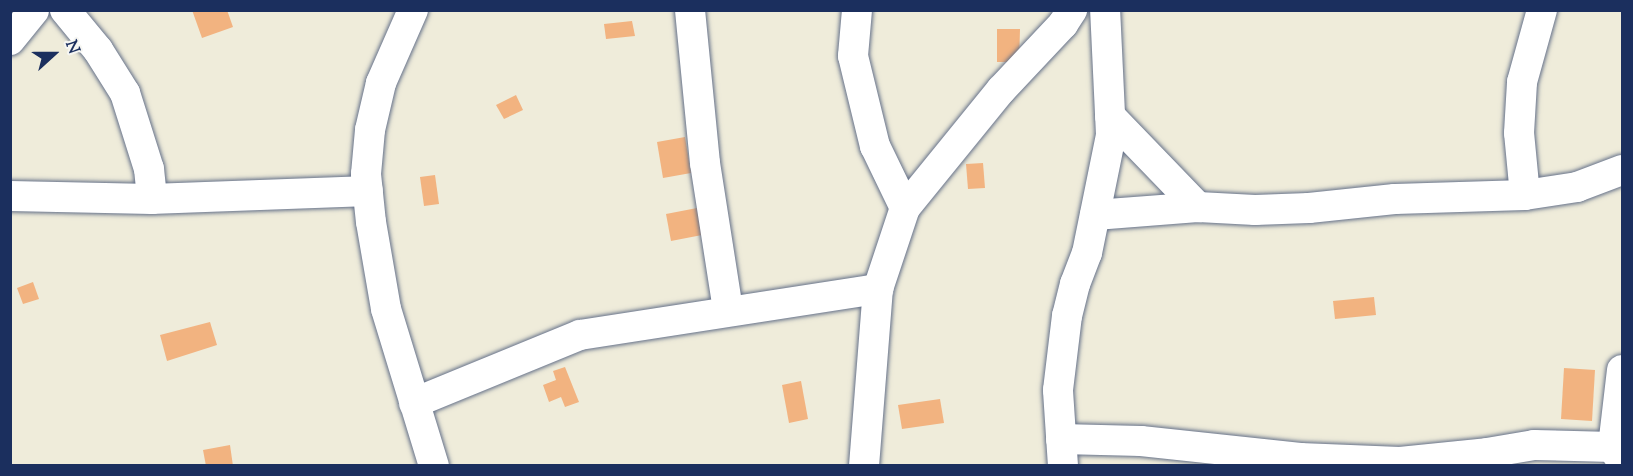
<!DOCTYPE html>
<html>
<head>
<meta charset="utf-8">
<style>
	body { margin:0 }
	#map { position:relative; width:1633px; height:476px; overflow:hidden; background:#efecda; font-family:"Sorts Mill Goudy",serif }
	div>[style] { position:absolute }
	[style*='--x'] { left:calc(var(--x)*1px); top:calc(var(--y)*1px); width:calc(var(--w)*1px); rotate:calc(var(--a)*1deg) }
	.building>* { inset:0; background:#f2b380 }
	.roads { filter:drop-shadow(0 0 2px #657189) drop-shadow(0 0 2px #657189) }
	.minor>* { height:30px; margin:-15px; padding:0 15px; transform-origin:15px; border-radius:15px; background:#fff }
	span { translate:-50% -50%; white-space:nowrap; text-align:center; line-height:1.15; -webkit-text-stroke:4.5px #f6f6f2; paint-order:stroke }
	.frame { position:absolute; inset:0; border:12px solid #1b2f5e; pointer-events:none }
	.north { position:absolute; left:24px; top:24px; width:60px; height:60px; -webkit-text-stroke:4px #f6f6f2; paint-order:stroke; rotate:69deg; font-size:16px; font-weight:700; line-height:24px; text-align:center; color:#1b2f5e }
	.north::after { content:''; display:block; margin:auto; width:21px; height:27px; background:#1b2f5e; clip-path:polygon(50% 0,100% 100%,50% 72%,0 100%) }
</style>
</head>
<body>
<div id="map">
	<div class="building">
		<div style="clip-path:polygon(192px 10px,227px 10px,233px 27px,202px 38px)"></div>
		<div style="clip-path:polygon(632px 21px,635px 36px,606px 39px,604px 24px)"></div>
		<div style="clip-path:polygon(997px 29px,1020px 29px,1019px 62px,997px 62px)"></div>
		<div style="clip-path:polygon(516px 95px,523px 110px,504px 119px,496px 105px)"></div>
		<div style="clip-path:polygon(685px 137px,691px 173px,663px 178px,657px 142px)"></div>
		<div style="clip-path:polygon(983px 163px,985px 188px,968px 189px,966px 164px)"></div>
		<div style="clip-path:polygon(435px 175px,439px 204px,424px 206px,420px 177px)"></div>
		<div style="clip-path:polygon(697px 208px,702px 235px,671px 241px,666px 214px)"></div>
		<div style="clip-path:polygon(33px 282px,39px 299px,23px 304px,17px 288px)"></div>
		<div style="clip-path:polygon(1374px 297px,1376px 315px,1335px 319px,1333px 301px)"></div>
		<div style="clip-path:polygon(210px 322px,217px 345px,167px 361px,160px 335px)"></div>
		<div style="clip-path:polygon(565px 367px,579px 402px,565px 407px,561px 397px,549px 402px,543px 385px,556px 380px,553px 371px)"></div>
		<div style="clip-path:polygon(1564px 368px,1595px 370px,1592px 421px,1561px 419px)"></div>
		<div style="clip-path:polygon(801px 381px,808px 419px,789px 423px,782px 385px)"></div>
		<div style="clip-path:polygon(940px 399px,944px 423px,902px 429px,898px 405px)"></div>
		<div style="clip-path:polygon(230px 445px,233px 466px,206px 466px,203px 450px)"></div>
	</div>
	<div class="roads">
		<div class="minor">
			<div style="--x:65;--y:10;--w:52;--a:50.5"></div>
			<div style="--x:98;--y:50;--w:51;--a:57.9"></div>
			<div style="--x:125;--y:93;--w:80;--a:72.5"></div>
			<div style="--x:149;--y:169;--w:30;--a:84"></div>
			<div style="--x:413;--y:10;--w:80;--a:113.7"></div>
			<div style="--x:381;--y:83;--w:48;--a:103.2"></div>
			<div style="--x:370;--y:130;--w:44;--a:95.2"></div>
			<div style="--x:366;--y:174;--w:48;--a:84.1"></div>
			<div style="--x:371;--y:222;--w:88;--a:80.2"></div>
			<div style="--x:386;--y:309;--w:164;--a:73"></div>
			<div style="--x:690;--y:10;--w:154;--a:84.4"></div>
			<div style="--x:705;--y:163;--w:149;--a:81.1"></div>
			<div style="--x:857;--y:10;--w:46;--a:95"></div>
			<div style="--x:853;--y:56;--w:93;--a:76.3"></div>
			<div style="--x:875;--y:146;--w:69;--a:64.2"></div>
			<div style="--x:10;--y:40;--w:38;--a:-51"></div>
			<div style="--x:1110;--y:116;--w:127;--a:46"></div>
			<div style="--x:1525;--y:195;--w:62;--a:-95.5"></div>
			<div style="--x:1519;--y:133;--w:51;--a:-86.6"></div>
			<div style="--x:1522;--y:82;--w:75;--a:-74.5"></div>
			<div style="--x:10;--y:196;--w:142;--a:1.2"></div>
			<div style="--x:152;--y:199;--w:216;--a:-2.1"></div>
			<div style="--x:1095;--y:215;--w:103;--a:-4.4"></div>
			<div style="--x:1198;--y:207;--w:57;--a:3"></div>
			<div style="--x:1255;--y:210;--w:54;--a:-2.1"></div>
			<div style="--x:1309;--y:208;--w:86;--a:-6"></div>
			<div style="--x:1395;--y:199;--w:130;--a:-1.8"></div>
			<div style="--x:1525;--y:195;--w:53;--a:-8.7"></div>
			<div style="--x:1577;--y:187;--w:48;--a:-20.7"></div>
			<div style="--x:1622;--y:370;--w:78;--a:96.7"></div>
			<div style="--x:1613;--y:447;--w:8;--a:60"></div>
			<div style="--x:1617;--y:454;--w:5;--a:-11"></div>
			<div style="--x:414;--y:403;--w:179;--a:-22.3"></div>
			<div style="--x:580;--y:335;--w:302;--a:-8.8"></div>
			<div style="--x:1061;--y:439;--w:80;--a:1.4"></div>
			<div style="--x:1141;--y:441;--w:160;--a:6.1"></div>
			<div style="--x:1300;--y:458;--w:100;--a:2.3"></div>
			<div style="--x:1400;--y:462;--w:87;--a:-5.9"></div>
			<div style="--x:1487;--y:453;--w:48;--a:-9.7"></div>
			<div style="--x:1534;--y:445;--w:79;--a:1.5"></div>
			<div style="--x:864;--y:466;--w:178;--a:-85.5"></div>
			<div style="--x:878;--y:289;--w:85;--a:-71.6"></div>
			<div style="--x:905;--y:208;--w:152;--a:-50.9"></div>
			<div style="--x:1001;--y:90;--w:91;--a:-46.8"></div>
			<div style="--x:1063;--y:24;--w:17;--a:-57"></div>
			<div style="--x:1063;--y:466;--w:76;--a:-93.8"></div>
			<div style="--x:1058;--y:390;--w:75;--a:-83.1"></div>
			<div style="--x:1067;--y:316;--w:33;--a:-76"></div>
			<div style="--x:1075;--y:284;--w:33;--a:-69"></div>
			<div style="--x:1087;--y:253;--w:120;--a:-78.5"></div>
			<div style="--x:1111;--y:135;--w:125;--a:-92.7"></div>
		</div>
	</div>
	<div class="frame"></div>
	<div class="north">N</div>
</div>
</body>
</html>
